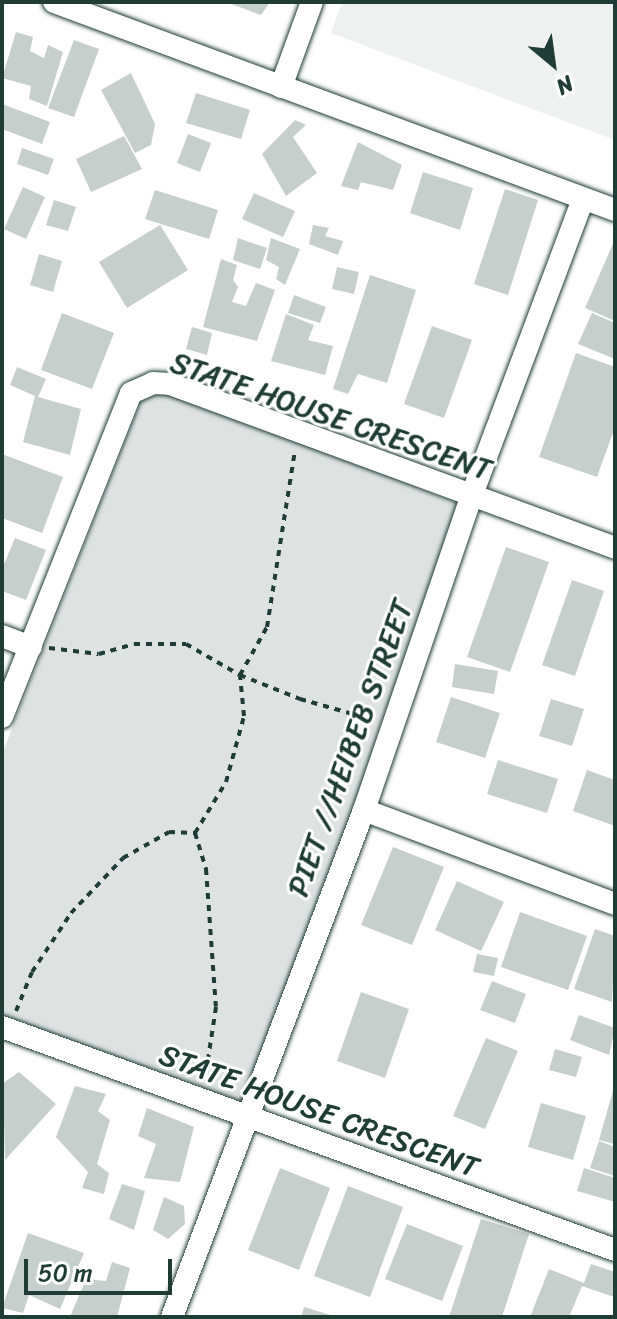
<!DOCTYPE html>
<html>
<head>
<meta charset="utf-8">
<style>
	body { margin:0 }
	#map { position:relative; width:617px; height:1319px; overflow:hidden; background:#fff; font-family:Sriracha,sans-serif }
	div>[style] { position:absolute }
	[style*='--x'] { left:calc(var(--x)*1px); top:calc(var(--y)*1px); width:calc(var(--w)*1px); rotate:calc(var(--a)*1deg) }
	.built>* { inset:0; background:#eef1f0 }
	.green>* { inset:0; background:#dee3e2 }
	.building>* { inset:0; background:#c7cfcc }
	.path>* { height:4px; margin-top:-2px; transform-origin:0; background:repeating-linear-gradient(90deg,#1f3d34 0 6px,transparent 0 12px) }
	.roads { filter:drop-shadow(0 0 2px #1f3d34) drop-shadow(0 0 2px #1f3d34) }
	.minor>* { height:22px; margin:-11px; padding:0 11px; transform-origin:11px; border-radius:11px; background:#fff }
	span { translate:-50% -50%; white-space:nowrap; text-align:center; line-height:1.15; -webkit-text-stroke:6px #fff; paint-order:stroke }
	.street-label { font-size:30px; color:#1f3d34 }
	.frame { position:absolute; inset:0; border:4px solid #1f3d34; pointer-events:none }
	.north { position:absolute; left:513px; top:24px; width:80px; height:80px; -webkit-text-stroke:6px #fff; paint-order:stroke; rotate:151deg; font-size:22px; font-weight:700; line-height:32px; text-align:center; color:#1f3d34 }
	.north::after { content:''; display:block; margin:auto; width:28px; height:36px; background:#1f3d34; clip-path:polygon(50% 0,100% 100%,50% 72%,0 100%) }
	.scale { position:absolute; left:24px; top:1259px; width:148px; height:36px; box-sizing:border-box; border:4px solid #1f3d34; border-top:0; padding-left:10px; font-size:24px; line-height:28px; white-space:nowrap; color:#1f3d34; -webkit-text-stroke:6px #fff; paint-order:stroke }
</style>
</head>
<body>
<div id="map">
	<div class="built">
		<div style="clip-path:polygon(342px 2px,615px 2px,615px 140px,331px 33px)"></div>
	</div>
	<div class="green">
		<div style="clip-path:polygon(171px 394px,458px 503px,351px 815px,241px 1105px,2px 1017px,2px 754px,143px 396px)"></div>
	</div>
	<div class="building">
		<div style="clip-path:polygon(226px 2px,270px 2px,261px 15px)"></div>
		<div style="clip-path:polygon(16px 32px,33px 37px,30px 51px,44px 58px,48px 45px,63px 52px,47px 106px,29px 99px,31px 86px,2px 78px)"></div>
		<div style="clip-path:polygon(74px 40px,99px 49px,74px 117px,48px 108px)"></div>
		<div style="clip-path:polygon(131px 73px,155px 124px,151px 145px,135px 153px,101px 90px)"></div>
		<div style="clip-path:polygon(196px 93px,250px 110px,241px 139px,186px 123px)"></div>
		<div style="clip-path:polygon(2px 104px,50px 122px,42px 144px,2px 129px)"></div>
		<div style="clip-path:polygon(295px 120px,306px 125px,293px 137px,317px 173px,286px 196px,262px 154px)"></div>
		<div style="clip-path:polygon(188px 134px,211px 143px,200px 172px,177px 163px)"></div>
		<div style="clip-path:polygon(124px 136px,142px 169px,91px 192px,76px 159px)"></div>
		<div style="clip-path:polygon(358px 142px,402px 165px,393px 190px,361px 182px,358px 190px,341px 186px)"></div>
		<div style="clip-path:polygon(22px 148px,54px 159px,48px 175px,17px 164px)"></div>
		<div style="clip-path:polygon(423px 172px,473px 188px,460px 230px,410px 213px)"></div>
		<div style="clip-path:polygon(23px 187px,45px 197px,26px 239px,4px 229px)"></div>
		<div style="clip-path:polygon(505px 189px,538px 200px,508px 295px,474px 284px)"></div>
		<div style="clip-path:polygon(155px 190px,218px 210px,209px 239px,145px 219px)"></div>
		<div style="clip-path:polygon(254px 193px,295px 211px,283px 237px,242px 219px)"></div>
		<div style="clip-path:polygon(54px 200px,76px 207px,68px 231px,46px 225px)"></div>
		<div style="clip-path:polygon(160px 225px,188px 270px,127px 308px,99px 262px)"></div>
		<div style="clip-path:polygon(313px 225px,329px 228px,325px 236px,343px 241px,338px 255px,309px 244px)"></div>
		<div style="clip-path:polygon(238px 238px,267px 248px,260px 269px,233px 260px)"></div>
		<div style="clip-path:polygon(271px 238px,300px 249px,285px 285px,276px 279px,279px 267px,266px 260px)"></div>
		<div style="clip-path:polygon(615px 239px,615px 321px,585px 308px)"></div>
		<div style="clip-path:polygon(39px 254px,62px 261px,53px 292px,30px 285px)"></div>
		<div style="clip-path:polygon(221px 259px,237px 265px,233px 280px,238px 287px,232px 302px,246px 306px,256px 283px,275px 290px,257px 341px,203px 327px)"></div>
		<div style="clip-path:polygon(337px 267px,359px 272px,354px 294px,332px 289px)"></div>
		<div style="clip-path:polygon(370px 275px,416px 290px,387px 383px,358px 374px,348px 394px,333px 389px)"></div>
		<div style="clip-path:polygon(294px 295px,326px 307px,320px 323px,288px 313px)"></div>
		<div style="clip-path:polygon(62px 313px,114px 333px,92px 389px,41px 370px)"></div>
		<div style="clip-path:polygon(592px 313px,615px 323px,615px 359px,578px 344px)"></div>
		<div style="clip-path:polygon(286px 314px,314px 325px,308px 340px,333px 346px,325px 375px,271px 361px)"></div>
		<div style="clip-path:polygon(432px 326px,472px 340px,444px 418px,404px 404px)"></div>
		<div style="clip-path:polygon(192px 327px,212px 333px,207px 355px,186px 349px)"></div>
		<div style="clip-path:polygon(576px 353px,615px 367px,615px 427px,597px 477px,539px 457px)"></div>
		<div style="clip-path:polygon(17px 367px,46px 379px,38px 397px,81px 409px,70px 455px,23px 442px,35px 396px,10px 385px)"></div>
		<div style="clip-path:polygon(2px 454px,63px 477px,42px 533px,2px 518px)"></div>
		<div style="clip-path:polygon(15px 538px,46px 550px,26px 600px,2px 591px,2px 569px)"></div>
		<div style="clip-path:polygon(506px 547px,549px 562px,510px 672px,467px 657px)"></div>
		<div style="clip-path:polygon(572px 580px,604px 591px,575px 676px,542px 665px)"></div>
		<div style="clip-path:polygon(455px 664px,498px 671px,494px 694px,452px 687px)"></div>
		<div style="clip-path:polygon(451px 697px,500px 713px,485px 758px,436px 742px)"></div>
		<div style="clip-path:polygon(551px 699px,584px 709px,572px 746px,539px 736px)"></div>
		<div style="clip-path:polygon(498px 760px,558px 779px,547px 813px,487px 794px)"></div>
		<div style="clip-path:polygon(587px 770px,615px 780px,615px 826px,573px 811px)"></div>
		<div style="clip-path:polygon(393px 847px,444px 867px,412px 945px,361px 925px)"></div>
		<div style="clip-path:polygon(457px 881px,504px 902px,481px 951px,435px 930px)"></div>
		<div style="clip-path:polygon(520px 912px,587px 936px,568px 990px,501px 967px)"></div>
		<div style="clip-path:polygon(595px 929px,615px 936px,612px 1002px,574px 989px)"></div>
		<div style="clip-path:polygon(477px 954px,498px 958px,494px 976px,473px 972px)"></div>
		<div style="clip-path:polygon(492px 981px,526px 994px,515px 1023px,480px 1010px)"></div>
		<div style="clip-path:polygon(361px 992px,409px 1009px,385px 1078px,337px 1061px)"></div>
		<div style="clip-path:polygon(579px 1015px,615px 1028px,609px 1055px,570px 1040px)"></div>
		<div style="clip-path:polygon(486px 1038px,518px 1051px,485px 1129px,453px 1116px)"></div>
		<div style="clip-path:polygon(555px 1049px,582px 1057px,576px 1077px,549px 1070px)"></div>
		<div style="clip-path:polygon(19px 1072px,56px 1104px,5px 1160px,3px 1083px)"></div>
		<div style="clip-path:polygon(75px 1086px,106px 1094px,98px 1111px,110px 1120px,97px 1164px,109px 1173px,104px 1194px,82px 1188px,88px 1172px,56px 1137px)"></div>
		<div style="clip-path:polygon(614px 1087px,615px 1087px,615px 1144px,599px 1140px)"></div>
		<div style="clip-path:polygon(541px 1103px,586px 1116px,573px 1160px,528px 1147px)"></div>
		<div style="clip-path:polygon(147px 1108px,194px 1127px,180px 1182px,144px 1178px,156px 1144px,138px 1136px)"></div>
		<div style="clip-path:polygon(599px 1141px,615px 1147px,615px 1176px,590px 1168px)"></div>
		<div style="clip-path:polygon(280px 1168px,330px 1188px,299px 1270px,248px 1250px)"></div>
		<div style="clip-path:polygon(584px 1168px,615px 1178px,615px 1202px,577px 1191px)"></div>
		<div style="clip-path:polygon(122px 1184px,145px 1191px,134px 1230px,109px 1219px)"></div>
		<div style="clip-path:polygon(348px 1186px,403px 1207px,370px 1297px,314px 1276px)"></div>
		<div style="clip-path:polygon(164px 1197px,184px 1206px,185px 1224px,168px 1239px,153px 1230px)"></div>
		<div style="clip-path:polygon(481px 1219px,529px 1234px,502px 1317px,449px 1317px)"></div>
		<div style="clip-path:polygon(407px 1224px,463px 1246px,442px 1301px,385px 1279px)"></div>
		<div style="clip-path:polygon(28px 1233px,84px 1253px,60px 1309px,29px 1295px,23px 1313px,2px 1308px)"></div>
		<div style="clip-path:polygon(112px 1262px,130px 1268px,117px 1317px,70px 1317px,86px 1279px,106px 1281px)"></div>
		<div style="clip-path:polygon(591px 1264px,615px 1272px,614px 1297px,582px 1286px,569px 1317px,530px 1317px,549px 1269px,584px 1283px)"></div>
		<div style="clip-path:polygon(304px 1307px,334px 1316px,334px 1317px,301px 1317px)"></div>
	</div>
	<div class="path">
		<div style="--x:49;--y:648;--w:50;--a:6.8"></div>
		<div style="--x:99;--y:654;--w:36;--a:-16"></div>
		<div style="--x:134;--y:644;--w:52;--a:0"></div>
		<div style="--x:186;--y:644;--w:62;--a:29.9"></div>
		<div style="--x:240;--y:675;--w:65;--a:21.8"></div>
		<div style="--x:300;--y:699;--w:77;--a:15.8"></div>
		<div style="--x:195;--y:833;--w:38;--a:73"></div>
		<div style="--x:206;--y:869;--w:138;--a:85.9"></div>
		<div style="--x:216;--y:1007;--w:73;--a:98.7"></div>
		<div style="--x:16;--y:1011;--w:42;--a:-67.7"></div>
		<div style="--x:32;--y:972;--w:71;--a:-56.5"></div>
		<div style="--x:71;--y:913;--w:76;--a:-46.6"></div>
		<div style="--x:123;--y:858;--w:53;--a:-29.5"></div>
		<div style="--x:169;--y:832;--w:26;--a:2"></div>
		<div style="--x:195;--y:833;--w:60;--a:-58.7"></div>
		<div style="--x:226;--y:782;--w:68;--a:-74.7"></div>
		<div style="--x:244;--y:716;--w:41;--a:-95.6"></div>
		<div style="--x:240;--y:675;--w:55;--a:-60.6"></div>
		<div style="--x:267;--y:627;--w:179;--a:-81"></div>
	</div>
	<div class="roads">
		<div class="minor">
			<div style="--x:54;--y:2;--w:598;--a:20.34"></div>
			<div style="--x:281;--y:87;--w:90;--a:-70"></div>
			<div style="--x:2;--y:636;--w:31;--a:21"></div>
			<div style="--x:2;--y:717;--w:349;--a:-68.3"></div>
			<div style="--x:131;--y:393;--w:24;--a:-24"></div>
			<div style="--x:153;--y:383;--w:17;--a:3"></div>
			<div style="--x:170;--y:384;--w:474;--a:20.2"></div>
			<div style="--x:364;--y:810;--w:268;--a:20.5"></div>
			<div style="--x:2;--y:1027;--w:652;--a:19.99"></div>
			<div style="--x:172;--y:1317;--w:542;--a:-69.26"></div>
			<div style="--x:364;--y:810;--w:331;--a:-71.1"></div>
			<div style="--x:471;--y:497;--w:318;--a:-69.4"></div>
		</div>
	</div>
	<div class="street-label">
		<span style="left:331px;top:416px;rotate:19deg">STATE HOUSE CRESCENT</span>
		<span style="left:350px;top:748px;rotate:-70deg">PIET //HEIBEB STREET</span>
		<span style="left:319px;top:1111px;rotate:20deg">STATE HOUSE CRESCENT</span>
	</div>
	<div class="frame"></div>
	<div class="north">N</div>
	<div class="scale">50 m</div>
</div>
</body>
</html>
